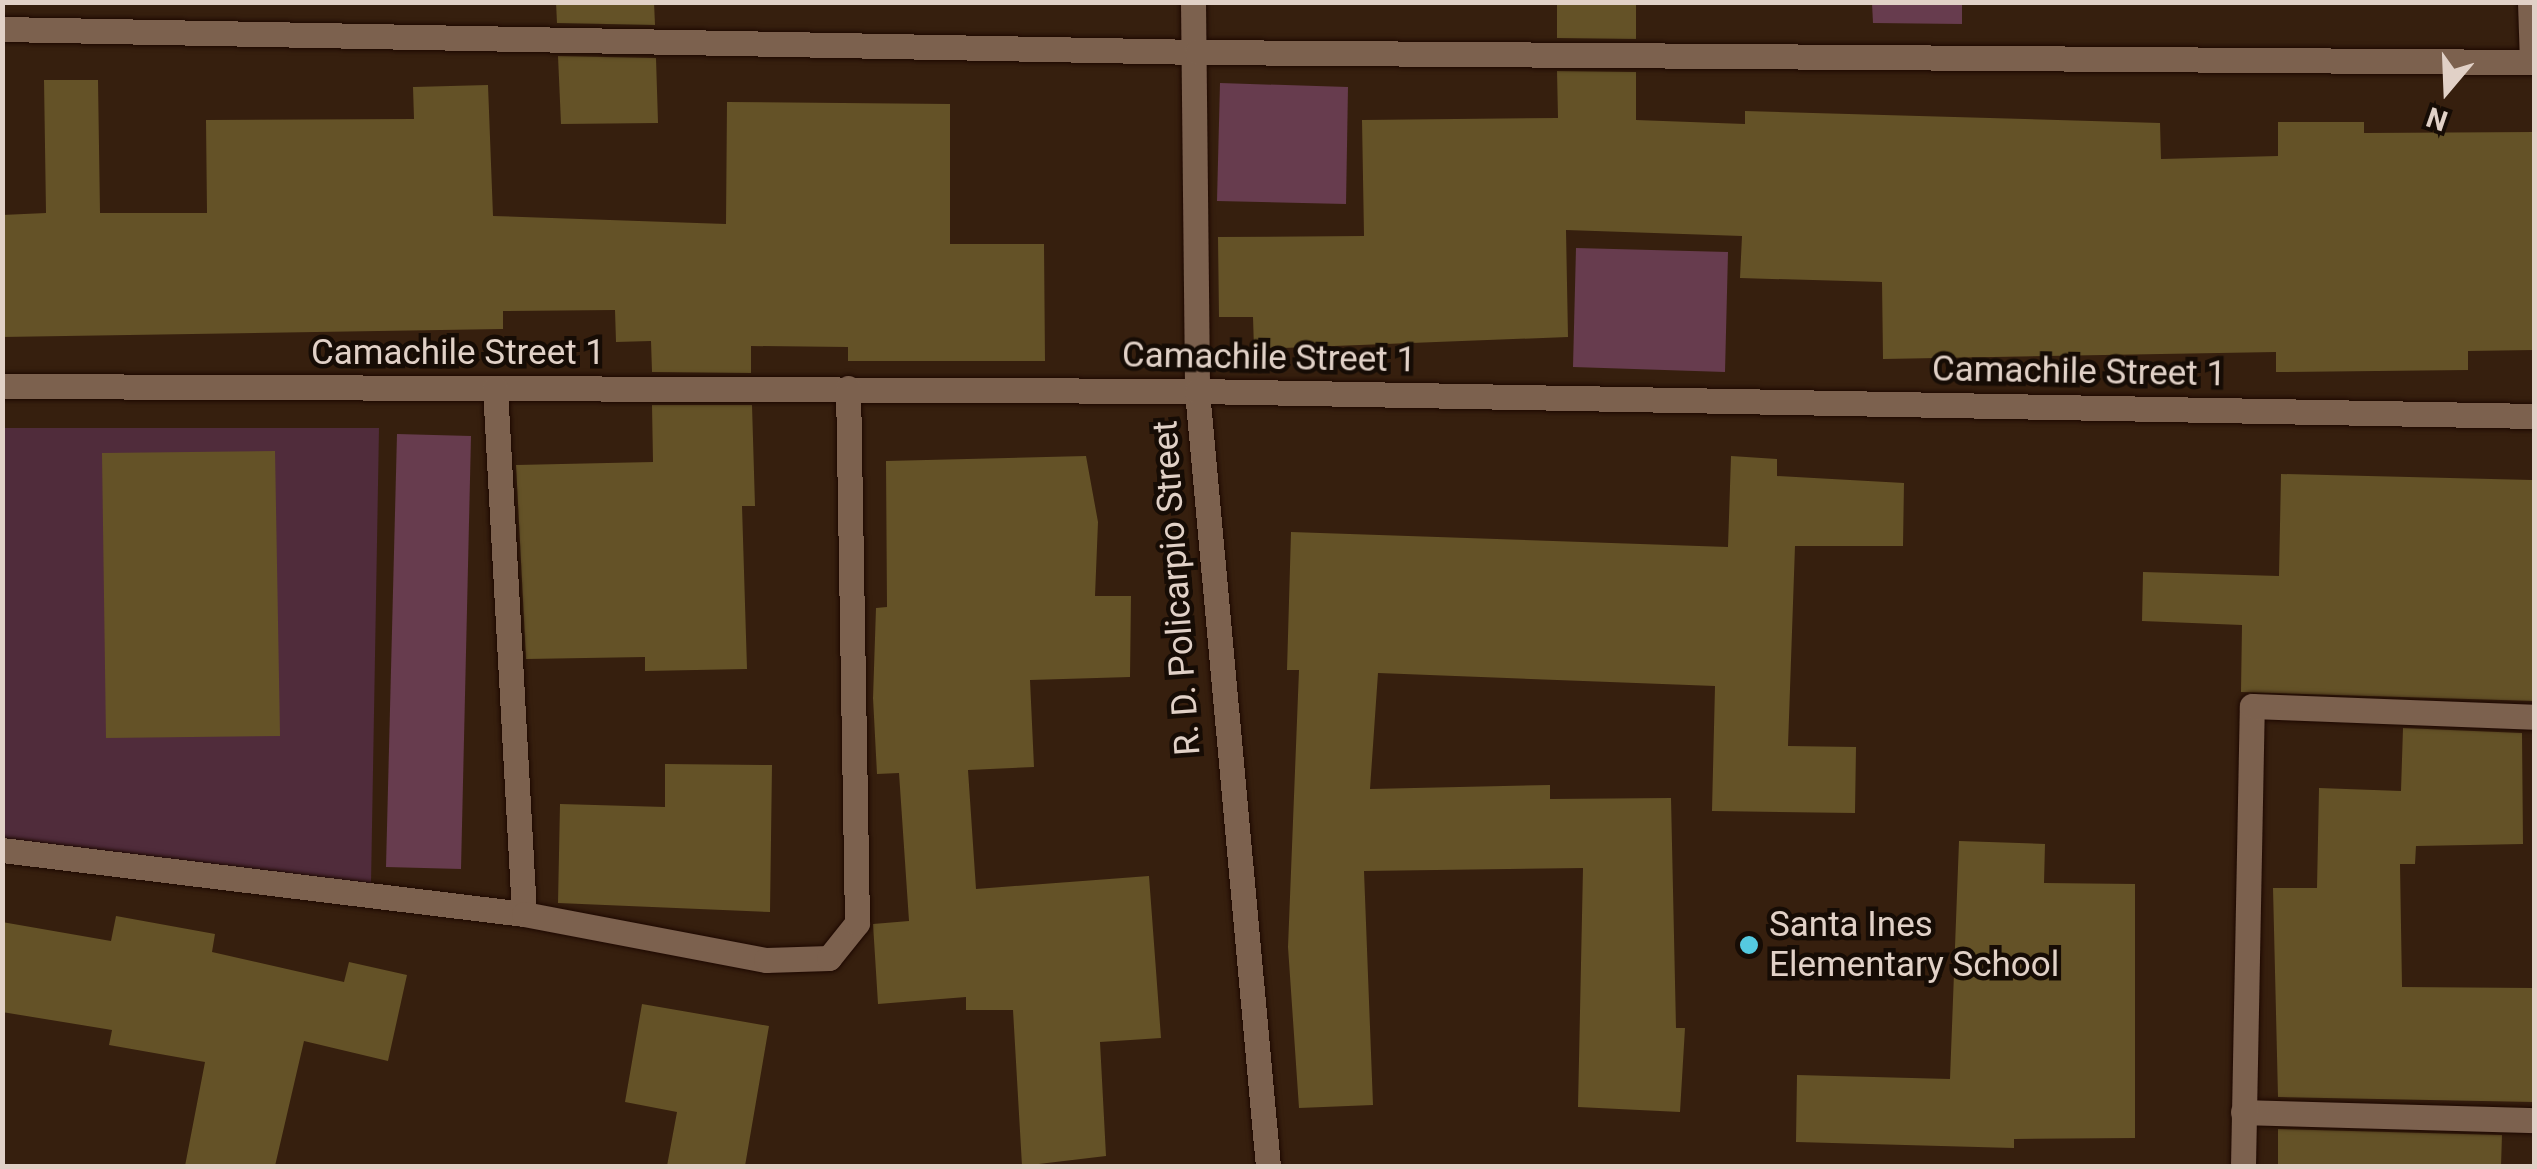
<!DOCTYPE html>
<html>
<head>
<meta charset="utf-8">
<style>
	body { margin:0 }
	#map { position:relative; width:2537px; height:1169px; overflow:hidden; background:#361f0e; font-family:Roboto,sans-serif }
	div>[style] { position:absolute }
	[style*='--x'] { left:calc(var(--x)*1px); top:calc(var(--y)*1px); width:calc(var(--w)*1px); rotate:calc(var(--a)*1deg) }
	.green>* { inset:0; background:#502c3b }
	.forest>* { inset:0; background:#673c4e }
	.building>* { inset:0; background:#645227 }
	.roads { filter:drop-shadow(0 0 2px #1d0800) drop-shadow(0 0 2px #1d0800) }
	.minor>* { height:25px; margin:-12.5px; padding:0 12.5px; transform-origin:12.5px; border-radius:12.5px; background:#7c614e }
	.dots>* { width:28px; height:28px; translate:-50% -50%; box-sizing:border-box; border:5px solid #160c05; border-radius:50% }
	span { translate:-50% -50%; white-space:nowrap; text-align:center; line-height:1.15; -webkit-text-stroke:9px #160c05; paint-order:stroke }
	.street-label { font-size:35px; color:#e1d1c7 }
	.poi-label { font-size:35px; color:#e1d1c7 }
	.left { translate:0 -50%; text-align:left }
	.frame { position:absolute; inset:0; border:5px solid #e1d1c7; pointer-events:none }
	.north { position:absolute; left:2397px; top:40px; width:100px; height:100px; -webkit-text-stroke:8px #160c05; paint-order:stroke; rotate:199deg; font-size:28px; font-weight:700; line-height:40px; text-align:center; color:#e1d1c7 }
	.north::after { content:''; display:block; margin:auto; width:35px; height:45px; background:#e1d1c7; clip-path:polygon(50% 0,100% 100%,50% 72%,0 100%) }
</style>
</head>
<body>
<div id="map">
	<div class="green">
		<div style="clip-path:polygon(3px 428px,379px 428px,371px 884px,3px 839px)"></div>
	</div>
	<div class="forest">
		<div style="clip-path:polygon(1872px 3px,1962px 3px,1962px 24px,1873px 23px)"></div>
		<div style="clip-path:polygon(1220px 83px,1348px 87px,1346px 204px,1217px 201px)"></div>
		<div style="clip-path:polygon(1576px 248px,1728px 252px,1725px 372px,1573px 367px)"></div>
		<div style="clip-path:polygon(397px 434px,471px 436px,461px 869px,386px 867px)"></div>
	</div>
	<div class="building">
		<div style="clip-path:polygon(556px 2px,654px 2px,655px 25px,557px 23px)"></div>
		<div style="clip-path:polygon(1557px 2px,1636px 2px,1636px 39px,1557px 38px)"></div>
		<div style="clip-path:polygon(558px 56px,656px 58px,658px 123px,561px 124px)"></div>
		<div style="clip-path:polygon(1557px 71px,1636px 72px,1636px 120px,1745px 124px,1745px 111px,2160px 123px,2161px 159px,2278px 156px,2278px 122px,2364px 122px,2364px 133px,2534px 132px,2534px 350px,2468px 351px,2468px 370px,2276px 372px,2276px 352px,1883px 359px,1882px 282px,1740px 278px,1742px 236px,1566px 230px,1568px 337px,1254px 349px,1253px 317px,1219px 317px,1218px 237px,1364px 236px,1362px 120px,1558px 118px)"></div>
		<div style="clip-path:polygon(44px 80px,98px 80px,100px 213px,207px 213px,206px 120px,414px 119px,413px 87px,488px 85px,493px 216px,726px 224px,727px 102px,950px 104px,950px 244px,1044px 244px,1045px 361px,848px 361px,848px 347px,751px 346px,751px 373px,652px 372px,651px 341px,616px 342px,615px 310px,503px 311px,503px 329px,2px 337px,2px 215px,46px 213px)"></div>
		<div style="clip-path:polygon(652px 405px,752px 405px,755px 506px,742px 506px,747px 669px,645px 671px,645px 657px,526px 659px,516px 465px,653px 462px)"></div>
		<div style="clip-path:polygon(275px 451px,280px 736px,106px 738px,102px 453px)"></div>
		<div style="clip-path:polygon(1086px 456px,1098px 522px,1095px 596px,1131px 596px,1130px 677px,1030px 680px,1034px 767px,968px 770px,976px 889px,1149px 876px,1161px 1038px,1100px 1042px,1106px 1156px,1022px 1166px,1013px 1010px,966px 1010px,966px 997px,878px 1004px,873px 924px,909px 921px,899px 773px,877px 774px,873px 698px,876px 608px,887px 607px,886px 461px)"></div>
		<div style="clip-path:polygon(1731px 456px,1777px 459px,1777px 476px,1904px 483px,1903px 546px,1795px 546px,1788px 746px,1856px 747px,1855px 813px,1712px 811px,1715px 686px,1378px 673px,1370px 789px,1550px 785px,1550px 799px,1671px 798px,1676px 1028px,1685px 1028px,1680px 1112px,1578px 1107px,1583px 868px,1364px 871px,1373px 1105px,1299px 1108px,1288px 947px,1299px 670px,1287px 670px,1291px 532px,1728px 547px)"></div>
		<div style="clip-path:polygon(2281px 474px,2532px 480px,2534px 701px,2241px 692px,2242px 625px,2142px 621px,2143px 572px,2279px 576px)"></div>
		<div style="clip-path:polygon(2403px 728px,2522px 733px,2523px 844px,2416px 846px,2415px 864px,2400px 864px,2402px 987px,2534px 988px,2534px 1102px,2278px 1097px,2273px 888px,2317px 888px,2319px 788px,2401px 791px)"></div>
		<div style="clip-path:polygon(665px 764px,772px 765px,770px 912px,558px 903px,560px 804px,665px 807px)"></div>
		<div style="clip-path:polygon(1959px 841px,2045px 844px,2044px 883px,2135px 884px,2135px 1138px,2014px 1139px,2014px 1148px,1796px 1142px,1797px 1075px,1950px 1079px)"></div>
		<div style="clip-path:polygon(116px 916px,215px 934px,212px 952px,344px 982px,349px 962px,407px 975px,388px 1061px,304px 1041px,275px 1166px,185px 1166px,205px 1062px,109px 1045px,112px 1030px,2px 1012px,2px 922px,111px 941px)"></div>
		<div style="clip-path:polygon(642px 1004px,769px 1026px,745px 1166px,667px 1166px,677px 1112px,625px 1102px)"></div>
		<div style="clip-path:polygon(2278px 1129px,2502px 1135px,2501px 1166px,2278px 1166px)"></div>
	</div>
	<div class="roads">
		<div class="minor">
			<div style="--x:1193;--y:2;--w:389;--a:89.4"></div>
			<div style="--x:1197;--y:391;--w:778;--a:84.77"></div>
			<div style="--x:2530;--y:2;--w:60;--a:88.1"></div>
			<div style="--x:2;--y:29;--w:1195;--a:1.1"></div>
			<div style="--x:1197;--y:52;--w:1337;--a:0.43"></div>
			<div style="--x:2;--y:386;--w:1195;--a:0.24"></div>
			<div style="--x:1197;--y:391;--w:1337;--a:1.07"></div>
			<div style="--x:495;--y:388;--w:527;--a:86.84"></div>
			<div style="--x:2;--y:850;--w:526;--a:6.99"></div>
			<div style="--x:524;--y:914;--w:246;--a:10.8"></div>
			<div style="--x:766;--y:960;--w:63;--a:-1.8"></div>
			<div style="--x:829;--y:958;--w:45;--a:-51.3"></div>
			<div style="--x:857;--y:923;--w:535;--a:-90.96"></div>
			<div style="--x:2243;--y:1112;--w:291;--a:1.6"></div>
			<div style="--x:2243;--y:1166;--w:460;--a:-88.9"></div>
			<div style="--x:2252;--y:706;--w:282;--a:2.2"></div>
		</div>
	</div>
	<div class="dots">
		<div style="left:1749px;top:945px;background:#55cae0"></div>
	</div>
	<div class="street-label">
		<span style="left:458px;top:353px">Camachile Street 1</span>
		<span style="left:1269px;top:358px;rotate:1deg">Camachile Street 1</span>
		<span style="left:2079px;top:372px;rotate:1deg">Camachile Street 1</span>
		<span style="left:1177px;top:588px;rotate:-94deg">R. D. Policarpio Street</span>
	</div>
	<div class="poi-label">
		<span class="left" style="left:1769px;top:945px">Santa Ines<br>Elementary School</span>
	</div>
	<div class="frame"></div>
	<div class="north">N</div>
</div>
</body>
</html>
